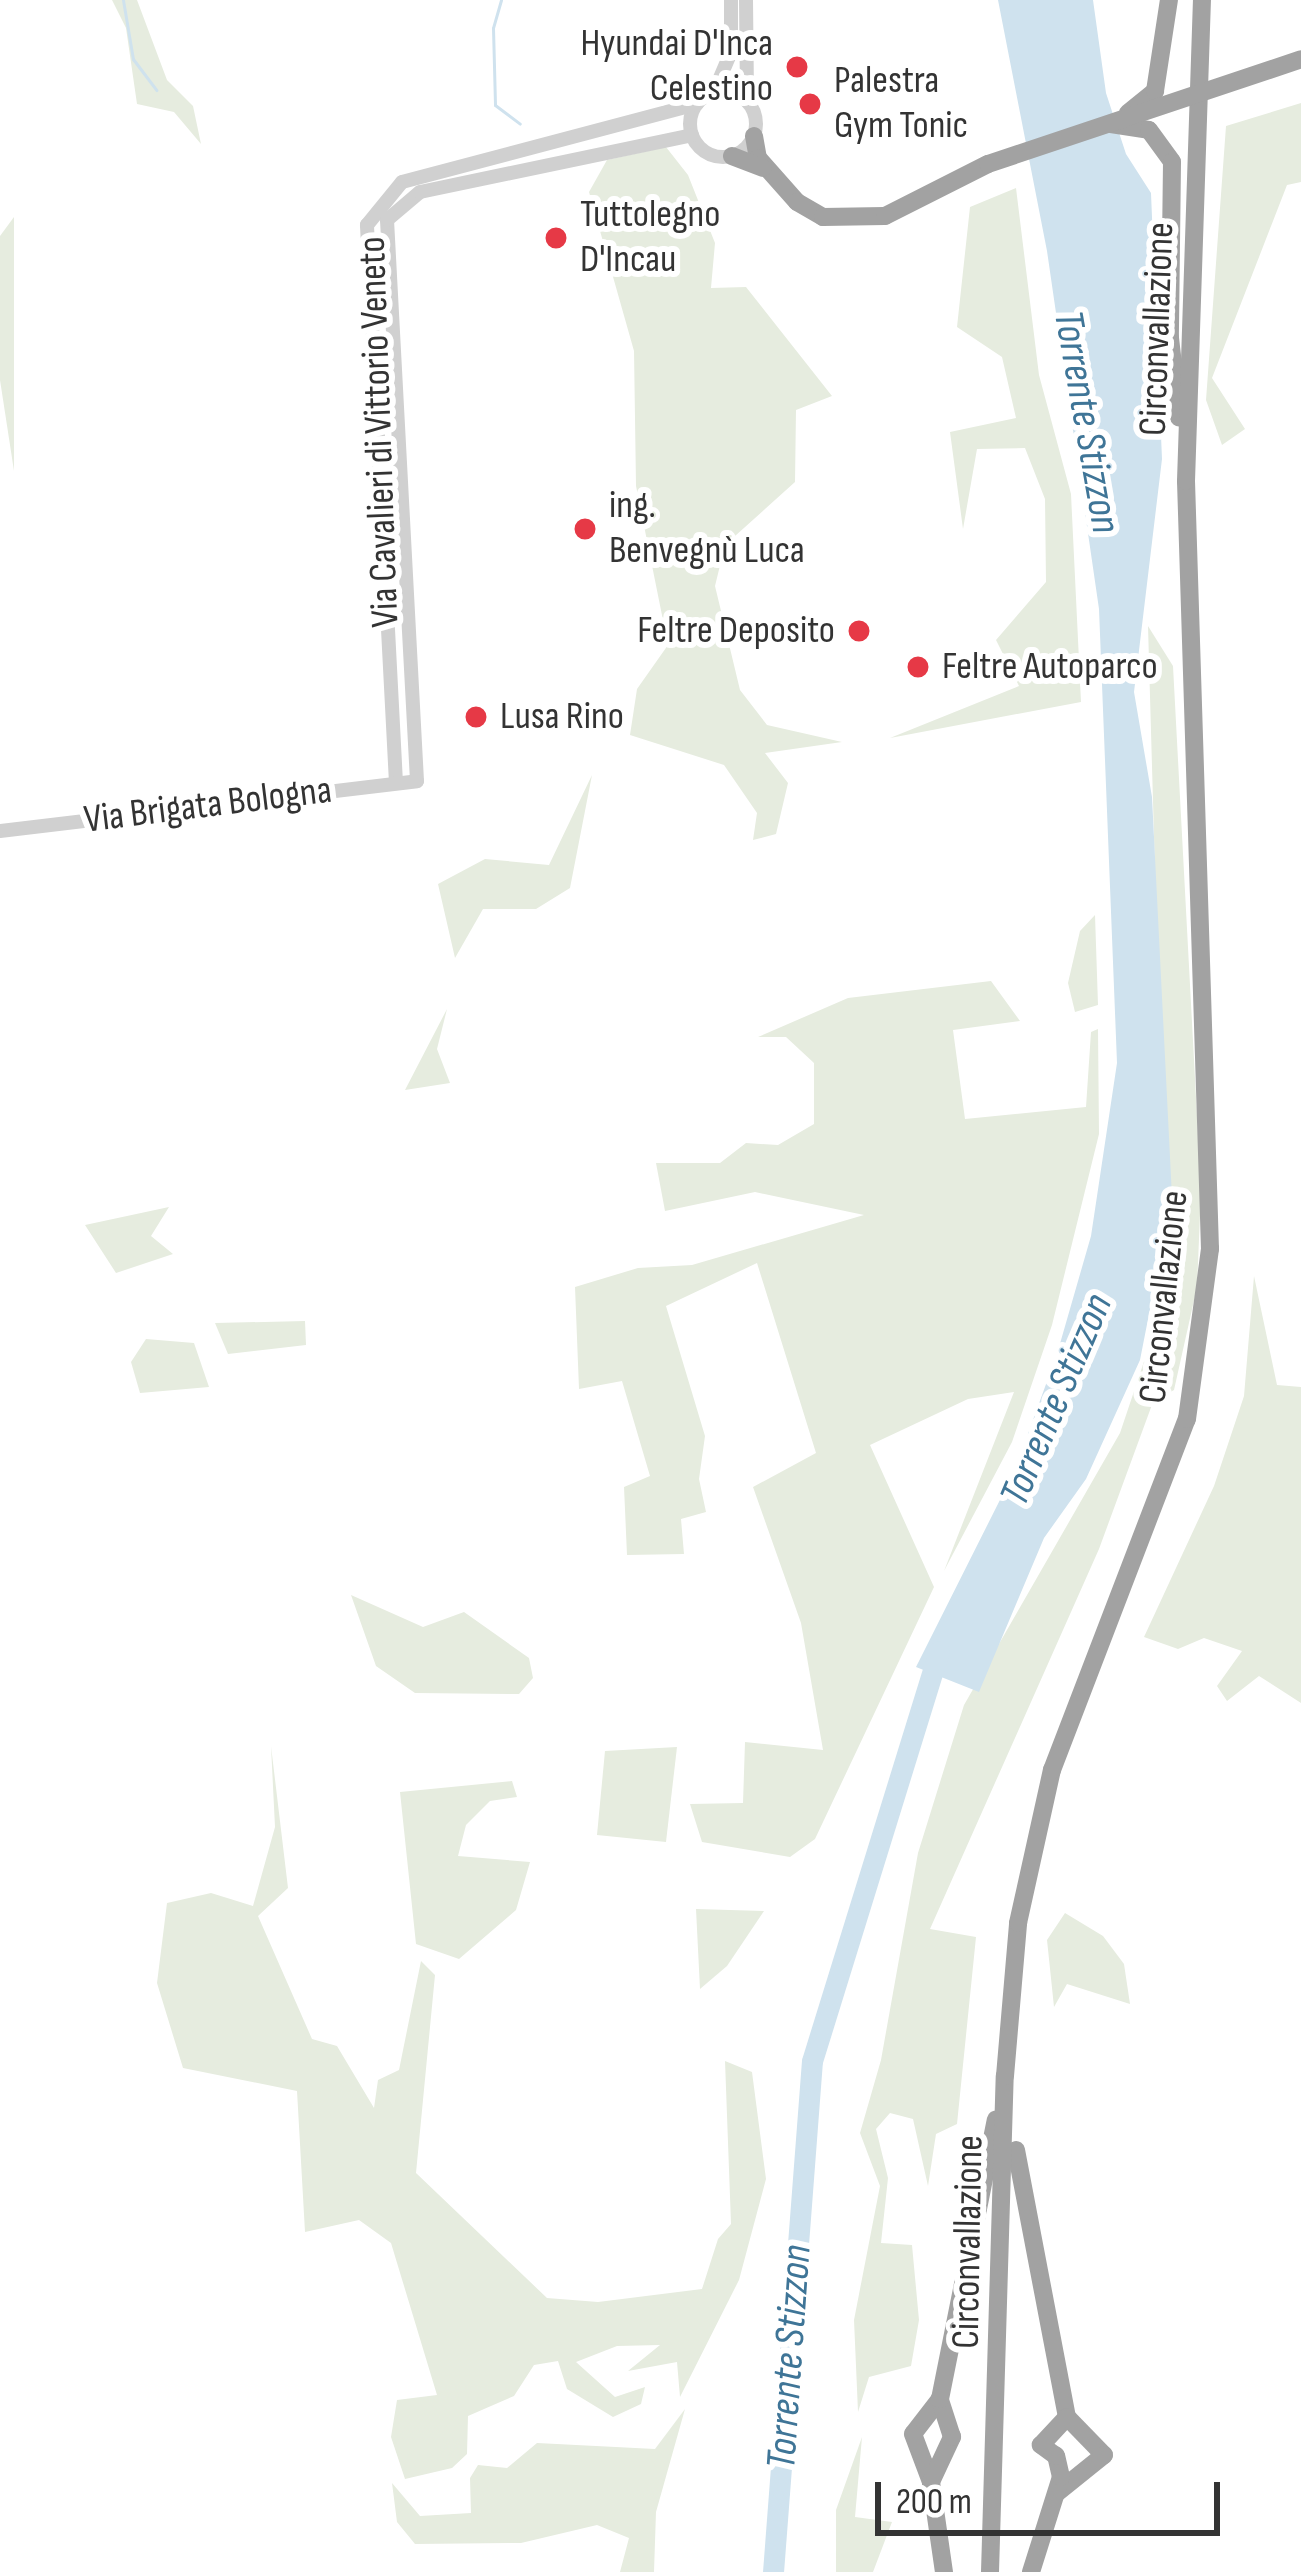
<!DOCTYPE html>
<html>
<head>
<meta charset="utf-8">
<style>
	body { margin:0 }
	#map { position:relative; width:1301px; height:2572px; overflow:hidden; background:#fff; font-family:"Sofia Sans Condensed",sans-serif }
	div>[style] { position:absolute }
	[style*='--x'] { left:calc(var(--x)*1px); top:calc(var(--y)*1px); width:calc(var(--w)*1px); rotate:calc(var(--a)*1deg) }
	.green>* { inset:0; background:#e6ecdf }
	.water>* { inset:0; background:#cfe2ee }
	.stream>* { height:3px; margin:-1.5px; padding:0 1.5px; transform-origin:1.5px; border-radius:1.5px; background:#cfe2ee }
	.river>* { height:21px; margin:-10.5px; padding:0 10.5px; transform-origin:10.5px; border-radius:10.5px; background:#cfe2ee }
	.tertiary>* { height:14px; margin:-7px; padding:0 7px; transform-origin:7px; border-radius:7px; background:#d0d0d0 }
	.tertiary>.ring { margin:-7px; padding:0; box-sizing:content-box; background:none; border:14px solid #d0d0d0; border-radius:50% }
	.trunk>* { height:18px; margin:-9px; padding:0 9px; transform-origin:9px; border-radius:9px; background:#a2a2a2 }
	.trunk-bridge>* { height:18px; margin:-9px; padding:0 9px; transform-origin:9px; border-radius:9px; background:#a2a2a2 }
	.dots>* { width:33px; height:33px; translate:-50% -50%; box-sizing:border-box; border:6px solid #fff; border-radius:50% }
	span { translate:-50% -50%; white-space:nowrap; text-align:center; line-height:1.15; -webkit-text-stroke:12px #fff; paint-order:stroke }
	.poi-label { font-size:39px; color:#333 }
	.right { translate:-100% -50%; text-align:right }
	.left { translate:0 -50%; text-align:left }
	.street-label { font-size:39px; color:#333 }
	.water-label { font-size:42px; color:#3f7597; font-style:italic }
	.scale { position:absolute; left:875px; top:2482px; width:345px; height:54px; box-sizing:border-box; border:6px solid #333; border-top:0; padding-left:15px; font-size:36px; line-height:42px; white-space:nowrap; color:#333; -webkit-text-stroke:9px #fff; paint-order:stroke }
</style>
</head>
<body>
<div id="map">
	<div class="green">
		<div style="clip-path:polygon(112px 0,137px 0,167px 80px,193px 106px,201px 144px,174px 112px,137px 104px,126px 28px)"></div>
		<div style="clip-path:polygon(1301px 103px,1301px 182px,1287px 185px,1212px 378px,1245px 429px,1222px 445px,1206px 400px,1226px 126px)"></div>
		<div style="clip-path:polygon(666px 147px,688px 175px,715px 243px,711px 288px,746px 287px,832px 396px,796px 410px,795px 482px,725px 545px,715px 586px,740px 690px,767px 725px,842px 742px,765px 753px,788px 783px,776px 834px,753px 840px,757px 813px,724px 765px,630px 735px,637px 689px,668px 645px,636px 486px,634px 351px,589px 192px,607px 160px)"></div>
		<div style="clip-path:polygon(1016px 188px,1039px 375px,1071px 494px,1081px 702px,890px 738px,1019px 686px,996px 640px,1046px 582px,1045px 499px,1025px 448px,977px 449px,963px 529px,950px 432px,1016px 418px,1002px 357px,957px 327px,970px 207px)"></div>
		<div style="clip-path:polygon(14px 217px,14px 471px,0 380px,0 236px)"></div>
		<div style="clip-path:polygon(1148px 626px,1173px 666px,1201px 1191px,1197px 1287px,1174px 1390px,1153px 1402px,1099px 1549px,930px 1929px,976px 1937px,957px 2124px,936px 2134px,928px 2186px,913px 2119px,890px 2113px,876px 2129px,888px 2178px,881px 2243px,912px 2245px,919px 2320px,911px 2366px,869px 2377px,858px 2412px,854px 2320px,880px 2186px,860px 2133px,881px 2060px,918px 1853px,964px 1705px,1120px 1433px,1167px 1293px)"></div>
		<div style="clip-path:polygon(592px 775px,570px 888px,536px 909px,483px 909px,455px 958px,438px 884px,485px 859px,549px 865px)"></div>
		<div style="clip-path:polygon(1095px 915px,1098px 1005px,1075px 1012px,1068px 983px,1080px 931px)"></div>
		<div style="clip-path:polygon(991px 981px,1020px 1021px,953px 1030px,965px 1119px,1086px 1107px,1091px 1032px,1098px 1029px,1099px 1134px,1052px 1325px,1012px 1442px,944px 1571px,1014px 1392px,968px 1399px,870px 1445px,934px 1587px,815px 1839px,790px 1857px,702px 1842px,690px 1804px,743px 1803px,745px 1742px,823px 1750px,801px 1623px,753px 1487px,816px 1453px,757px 1263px,666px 1306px,705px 1436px,699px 1479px,706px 1512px,681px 1519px,684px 1554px,627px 1555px,624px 1487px,650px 1476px,622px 1381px,579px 1389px,575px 1287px,638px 1268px,692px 1265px,864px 1215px,755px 1192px,665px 1211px,656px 1163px,720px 1163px,746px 1143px,778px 1145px,814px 1124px,814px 1063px,786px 1037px,758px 1037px,848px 998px)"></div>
		<div style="clip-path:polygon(447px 1009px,437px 1049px,450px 1083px,405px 1090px)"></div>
		<div style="clip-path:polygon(169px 1207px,151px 1236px,173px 1254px,116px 1273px,85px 1225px)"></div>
		<div style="clip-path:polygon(1254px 1276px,1277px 1385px,1301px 1387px,1301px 1703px,1259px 1676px,1227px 1701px,1217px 1686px,1242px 1651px,1204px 1638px,1178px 1649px,1144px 1637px,1214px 1486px,1244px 1396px)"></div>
		<div style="clip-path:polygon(305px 1321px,306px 1345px,228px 1354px,215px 1323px)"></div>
		<div style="clip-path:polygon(146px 1339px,194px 1343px,209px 1387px,140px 1393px,131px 1362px)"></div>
		<div style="clip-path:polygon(351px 1595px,423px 1627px,464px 1612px,529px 1658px,533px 1678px,519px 1694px,415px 1693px,376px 1666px)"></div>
		<div style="clip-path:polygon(271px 1746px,288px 1888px,258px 1916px,312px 2039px,337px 2046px,374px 2108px,378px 2080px,399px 2070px,421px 1961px,435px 1975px,416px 2173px,547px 2298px,598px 2302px,702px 2289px,718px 2239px,731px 2224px,725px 2061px,752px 2072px,766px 2179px,739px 2280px,680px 2397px,677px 2362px,628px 2371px,660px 2345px,617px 2346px,576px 2362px,615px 2397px,645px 2387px,641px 2404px,613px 2417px,567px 2389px,558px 2361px,534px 2365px,514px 2396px,468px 2416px,467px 2454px,452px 2468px,405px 2479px,391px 2437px,397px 2400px,437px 2395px,391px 2243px,359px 2220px,305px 2232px,297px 2091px,183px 2068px,157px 1983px,167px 1903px,211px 1893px,253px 1906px,275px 1827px)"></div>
		<div style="clip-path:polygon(677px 1747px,666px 1842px,597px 1835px,605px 1751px)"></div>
		<div style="clip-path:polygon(512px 1781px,517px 1797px,490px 1801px,466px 1825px,458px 1856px,530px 1862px,516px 1910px,459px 1959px,416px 1944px,400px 1792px)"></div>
		<div style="clip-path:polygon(696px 1909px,764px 1911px,727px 1966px,700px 1989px)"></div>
		<div style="clip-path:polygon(1065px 1913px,1103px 1936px,1124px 1964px,1130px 2004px,1067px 1984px,1054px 2007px,1047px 1940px)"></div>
		<div style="clip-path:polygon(685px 2409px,656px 2512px,654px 2572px,620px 2572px,629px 2538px,597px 2525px,521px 2543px,415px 2544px,397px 2522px,392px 2483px,420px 2516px,471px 2513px,470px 2478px,478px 2465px,507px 2468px,537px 2443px,655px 2449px)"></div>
		<div style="clip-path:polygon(862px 2437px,855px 2517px,892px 2522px,873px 2572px,836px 2572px,836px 2510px)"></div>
	</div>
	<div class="water">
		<div style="clip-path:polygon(998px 0,1093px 0,1106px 93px,1126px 154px,1151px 193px,1162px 459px,1134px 692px,1152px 797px,1172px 1197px,1140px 1360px,1086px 1479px,1044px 1538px,979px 1692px,916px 1667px,1014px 1472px,1057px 1354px,1091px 1236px,1117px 1063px,1099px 609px,1047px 251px)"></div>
	</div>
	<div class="stream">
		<div style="--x:123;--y:0;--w:60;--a:80.4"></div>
		<div style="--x:133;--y:59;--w:39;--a:53"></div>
		<div style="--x:501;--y:0;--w:29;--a:106"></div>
		<div style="--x:493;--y:28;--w:77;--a:88.5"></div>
		<div style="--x:495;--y:105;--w:31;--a:37"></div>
	</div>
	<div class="river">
		<div style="--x:773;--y:2572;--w:512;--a:-85.64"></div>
		<div style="--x:812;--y:2061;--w:429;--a:-72.8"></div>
	</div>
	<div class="tertiary">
		<div style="--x:746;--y:0;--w:101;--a:89.4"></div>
		<div class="ring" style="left:690px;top:91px;width:52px;height:52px"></div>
		<div style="--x:714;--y:92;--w:43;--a:-67"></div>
		<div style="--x:731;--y:52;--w:52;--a:-90"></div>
		<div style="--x:396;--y:783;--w:559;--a:-92.98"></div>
		<div style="--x:367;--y:225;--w:55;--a:-50.9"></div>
		<div style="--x:402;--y:182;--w:305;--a:-14.8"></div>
		<div style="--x:0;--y:831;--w:420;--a:-6.8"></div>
		<div style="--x:417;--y:781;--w:562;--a:-93.06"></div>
		<div style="--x:387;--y:220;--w:43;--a:-40.3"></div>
		<div style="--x:420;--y:192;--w:278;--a:-11.8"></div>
	</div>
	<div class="trunk">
		<div style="--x:1128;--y:113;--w:35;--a:-39"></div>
		<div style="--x:1155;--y:91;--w:92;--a:-81.3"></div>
		<div style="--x:1111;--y:124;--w:38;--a:9"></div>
		<div style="--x:1149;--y:130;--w:39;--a:54"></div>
		<div style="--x:1172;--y:162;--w:176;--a:90.7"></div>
		<div style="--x:1170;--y:338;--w:80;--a:83.5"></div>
		<div style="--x:754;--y:136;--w:22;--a:80"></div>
		<div style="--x:758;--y:158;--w:59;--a:48.4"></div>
		<div style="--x:797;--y:202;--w:30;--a:30"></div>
		<div style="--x:823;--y:217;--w:62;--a:-0.9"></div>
		<div style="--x:732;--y:156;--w:33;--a:21"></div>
		<div style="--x:1016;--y:2150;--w:272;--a:79.2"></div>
		<div style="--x:1067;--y:2417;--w:53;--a:45.8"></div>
		<div style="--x:1104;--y:2455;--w:59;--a:141.2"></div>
		<div style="--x:940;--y:2399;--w:44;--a:127.6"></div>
		<div style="--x:913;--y:2434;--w:51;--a:69.4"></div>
		<div style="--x:931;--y:2482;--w:91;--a:81.8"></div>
		<div style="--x:931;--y:2482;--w:50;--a:-65"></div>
		<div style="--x:952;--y:2437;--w:40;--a:-108"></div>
		<div style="--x:940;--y:2399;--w:285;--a:-78.7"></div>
		<div style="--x:990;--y:2572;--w:496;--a:-88.3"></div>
		<div style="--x:1005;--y:2076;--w:154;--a:-85.1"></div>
		<div style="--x:1018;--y:1923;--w:157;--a:-77.5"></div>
		<div style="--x:1052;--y:1770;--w:376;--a:-69"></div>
		<div style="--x:1187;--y:1419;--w:172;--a:-82.3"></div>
		<div style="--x:1210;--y:1249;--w:768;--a:-91.79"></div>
		<div style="--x:1186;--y:481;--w:481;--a:-88.1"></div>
		<div style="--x:1031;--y:2572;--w:100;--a:-72.5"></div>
		<div style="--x:1061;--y:2477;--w:22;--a:-103"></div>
		<div style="--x:1056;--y:2456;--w:19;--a:-144"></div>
		<div style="--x:1041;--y:2445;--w:38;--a:-47"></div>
	</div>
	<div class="trunk-bridge">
		<div style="--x:885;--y:216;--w:115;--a:-26.8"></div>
		<div style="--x:988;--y:164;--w:330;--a:-18.5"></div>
	</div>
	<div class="dots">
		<div style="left:797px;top:67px;background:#e63946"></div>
		<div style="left:810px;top:104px;background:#e63946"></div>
		<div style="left:556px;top:238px;background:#e63946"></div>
		<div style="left:585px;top:529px;background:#e63946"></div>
		<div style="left:859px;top:631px;background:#e63946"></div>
		<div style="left:918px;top:667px;background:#e63946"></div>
		<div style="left:476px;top:717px;background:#e63946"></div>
	</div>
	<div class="poi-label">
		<span class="right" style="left:773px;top:67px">Hyundai D'Inca<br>Celestino</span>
		<span class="left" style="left:834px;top:104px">Palestra<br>Gym Tonic</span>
		<span class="left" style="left:580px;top:238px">Tuttolegno<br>D'Incau</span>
		<span class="left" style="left:609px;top:529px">ing.<br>Benvegnù Luca</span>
		<span class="right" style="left:835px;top:631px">Feltre Deposito</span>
		<span class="left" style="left:942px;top:667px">Feltre Autoparco</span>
		<span class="left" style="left:500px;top:717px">Lusa Rino</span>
	</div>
	<div class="street-label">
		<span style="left:1158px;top:329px;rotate:-88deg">Circonvallazione</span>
		<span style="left:380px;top:432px;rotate:-92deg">Via Cavalieri di Vittorio Veneto</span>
		<span style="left:208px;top:806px;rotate:-7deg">Via Brigata Bologna</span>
		<span style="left:1165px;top:1297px;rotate:-84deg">Circonvallazione</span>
		<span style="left:969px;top:2242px;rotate:-89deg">Circonvallazione</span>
	</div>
	<div class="water-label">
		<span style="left:1086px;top:422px;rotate:80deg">Torrente Stizzon</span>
		<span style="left:1057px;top:1400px;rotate:-67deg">Torrente Stizzon</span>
		<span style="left:790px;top:2357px;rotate:-86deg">Torrente Stizzon</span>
	</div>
	<div class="scale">200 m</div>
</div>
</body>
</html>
